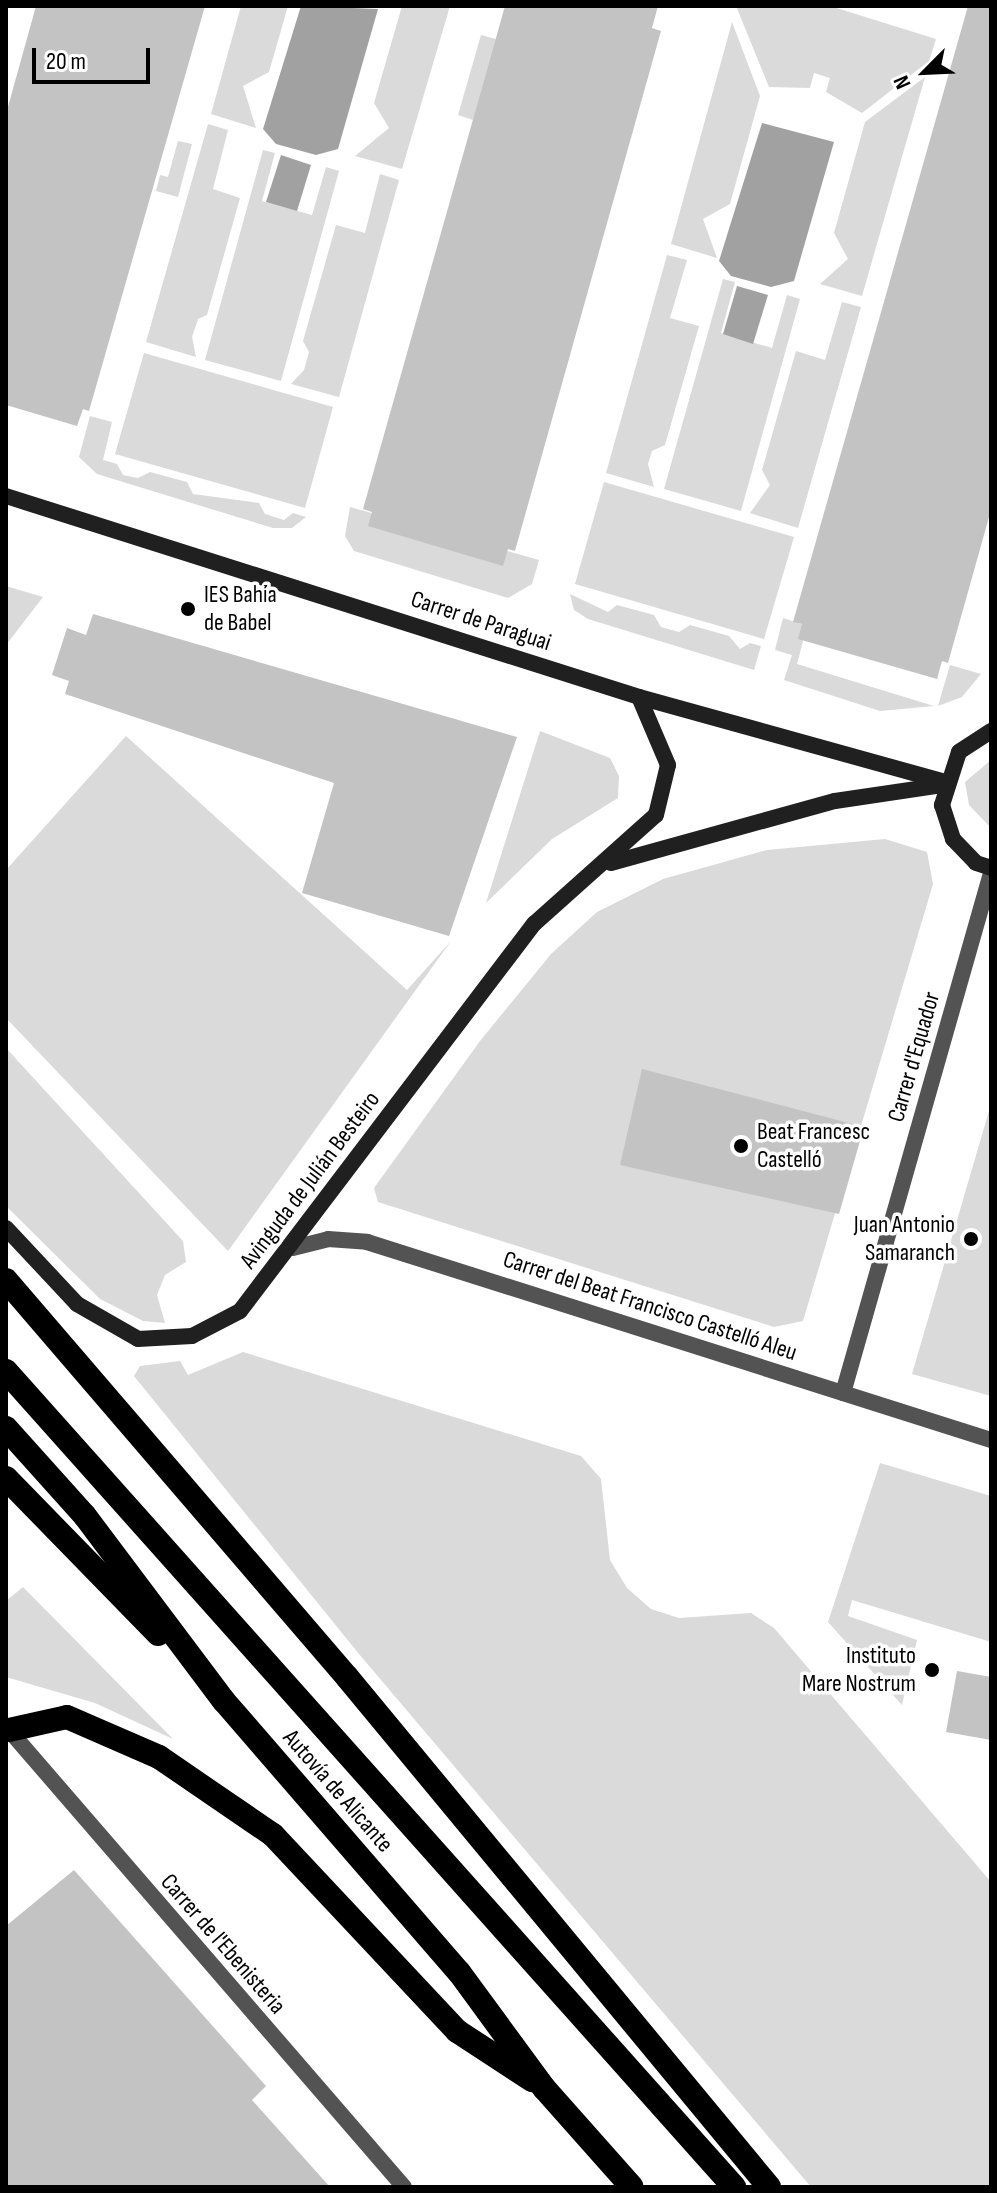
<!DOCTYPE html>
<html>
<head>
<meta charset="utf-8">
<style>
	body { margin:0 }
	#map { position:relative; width:997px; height:2193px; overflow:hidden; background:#fff; font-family:"Sofia Sans Condensed",sans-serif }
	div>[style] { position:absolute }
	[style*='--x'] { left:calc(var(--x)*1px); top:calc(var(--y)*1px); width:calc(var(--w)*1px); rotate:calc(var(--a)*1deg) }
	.green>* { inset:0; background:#dadada }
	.water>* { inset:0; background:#a1a1a1 }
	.building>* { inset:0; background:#c3c3c3 }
	.street>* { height:16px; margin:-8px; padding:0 8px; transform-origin:8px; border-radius:8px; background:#535353 }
	.secondary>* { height:16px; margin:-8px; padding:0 8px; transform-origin:8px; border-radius:8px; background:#202020 }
	.highway>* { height:24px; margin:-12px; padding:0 12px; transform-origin:12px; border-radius:12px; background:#000 }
	.dots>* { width:22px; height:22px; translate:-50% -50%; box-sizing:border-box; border:4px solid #fff; border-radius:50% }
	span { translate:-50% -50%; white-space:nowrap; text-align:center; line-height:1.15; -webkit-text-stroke:7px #fff; paint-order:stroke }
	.poi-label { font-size:24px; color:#000 }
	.left { translate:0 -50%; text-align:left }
	.right { translate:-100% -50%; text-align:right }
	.street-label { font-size:24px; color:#000 }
	.frame { position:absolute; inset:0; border:8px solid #000; pointer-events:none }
	.north { position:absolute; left:885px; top:32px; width:80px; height:80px; -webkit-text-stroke:6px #fff; paint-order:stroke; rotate:246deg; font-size:22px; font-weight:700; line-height:32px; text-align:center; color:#000 }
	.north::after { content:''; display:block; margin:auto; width:28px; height:36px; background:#000; clip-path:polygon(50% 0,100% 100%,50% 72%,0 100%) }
	.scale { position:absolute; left:32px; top:48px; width:118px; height:36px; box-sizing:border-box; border:4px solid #000; border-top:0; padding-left:10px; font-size:24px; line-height:28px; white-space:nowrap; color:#000; -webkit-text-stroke:6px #fff; paint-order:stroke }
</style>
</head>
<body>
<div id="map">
	<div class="green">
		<div style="clip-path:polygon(241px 6px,288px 6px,269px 72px,243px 86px,256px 128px,211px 114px)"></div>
		<div style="clip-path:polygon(402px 6px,450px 6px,402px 169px,355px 156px,389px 128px,374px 103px)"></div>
		<div style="clip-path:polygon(830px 6px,936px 39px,929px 61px,862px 113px,826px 92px,830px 78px,814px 73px,810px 88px,769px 87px,736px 6px)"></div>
		<div style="clip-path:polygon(732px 22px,760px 96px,730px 204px,703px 219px,717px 258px,671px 244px)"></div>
		<div style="clip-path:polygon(481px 35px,496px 39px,473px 120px,458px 115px)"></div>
		<div style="clip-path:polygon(925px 77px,862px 296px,820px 284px,848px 259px,834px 233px,865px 122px)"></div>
		<div style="clip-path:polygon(208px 124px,228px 130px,213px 189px,240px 198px,207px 315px,198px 319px,192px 337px,196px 357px,146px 342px)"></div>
		<div style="clip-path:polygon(178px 141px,192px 144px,178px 197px,156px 191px,160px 175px,168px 177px)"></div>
		<div style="clip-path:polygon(263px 150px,275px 153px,262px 201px,312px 215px,326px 167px,339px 171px,281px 381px,205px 360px)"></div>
		<div style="clip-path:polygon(380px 174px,399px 180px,339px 397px,291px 384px,304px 370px,309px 352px,303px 341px,336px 225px,365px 233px)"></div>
		<div style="clip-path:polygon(667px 255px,687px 260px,670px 318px,699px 326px,665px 445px,652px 451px,648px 464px,654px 487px,606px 473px)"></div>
		<div style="clip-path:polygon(723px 279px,735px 282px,721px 333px,772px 348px,787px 295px,800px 299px,741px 511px,664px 489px)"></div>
		<div style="clip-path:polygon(842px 302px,861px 307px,798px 528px,750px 513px,770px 485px,762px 470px,796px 351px,825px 360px)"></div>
		<div style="clip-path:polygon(144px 353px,333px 407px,305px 508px,115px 454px)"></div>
		<div style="clip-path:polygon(90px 416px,112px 422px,103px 460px,117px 464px,123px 475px,138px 478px,150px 472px,187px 482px,193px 494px,259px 503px,265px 514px,284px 520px,293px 513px,306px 517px,292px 528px,273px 528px,97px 474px,79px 457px)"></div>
		<div style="clip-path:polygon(604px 482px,794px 537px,764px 639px,575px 584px)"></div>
		<div style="clip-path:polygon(350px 507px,539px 560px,532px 584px,508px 598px,354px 551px,345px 536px)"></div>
		<div style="clip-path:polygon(6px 586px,43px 597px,6px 645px)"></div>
		<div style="clip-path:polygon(570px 594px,608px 612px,617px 605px,654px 615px,661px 627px,679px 632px,690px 625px,729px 636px,740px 649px,750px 643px,761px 646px,754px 670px,588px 619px,574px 610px)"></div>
		<div style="clip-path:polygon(783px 618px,807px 626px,797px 664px,934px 706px,880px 711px,784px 680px,792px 655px,775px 650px)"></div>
		<div style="clip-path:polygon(950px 665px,981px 674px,962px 697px,938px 706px)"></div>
		<div style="clip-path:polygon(540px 731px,610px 758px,619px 776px,618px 798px,552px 839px,486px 903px)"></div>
		<div style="clip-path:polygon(126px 736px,407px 990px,451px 941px,228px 1251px,6px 1018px,6px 870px)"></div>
		<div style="clip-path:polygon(991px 760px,991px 828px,969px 805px,965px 782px)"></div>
		<div style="clip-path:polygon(885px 839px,927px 852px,933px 884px,803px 1321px,774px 1327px,378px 1202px,374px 1188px,480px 1041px,551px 954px,597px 912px,663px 879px,767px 850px)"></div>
		<div style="clip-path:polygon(6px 1048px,183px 1241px,186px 1262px,165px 1275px,157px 1295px,165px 1323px,143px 1321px,100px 1299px,6px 1206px)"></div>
		<div style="clip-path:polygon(991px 1104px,991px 1396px,912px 1374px)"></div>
		<div style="clip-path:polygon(243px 1352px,581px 1456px,601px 1479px,610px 1560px,627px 1588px,651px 1609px,679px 1618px,751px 1613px,774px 1628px,991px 1882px,991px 2187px,811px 2187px,359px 1654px,134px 1376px,140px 1366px,180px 1361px,188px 1375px)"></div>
		<div style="clip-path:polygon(880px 1463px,991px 1496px,991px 1642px,852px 1600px,848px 1616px,917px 1640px,902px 1705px,828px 1622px)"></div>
		<div style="clip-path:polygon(23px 1587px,173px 1739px,95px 1703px,6px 1677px,6px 1601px)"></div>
	</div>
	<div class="water">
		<div style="clip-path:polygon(301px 6px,378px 9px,338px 149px,316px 155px,276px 144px,263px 129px)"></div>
		<div style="clip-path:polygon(762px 123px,834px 142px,794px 281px,771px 287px,731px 276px,719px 261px)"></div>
		<div style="clip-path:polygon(281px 155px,311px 165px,297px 211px,266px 202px)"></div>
		<div style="clip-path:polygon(737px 286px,768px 295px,753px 344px,723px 334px)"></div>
	</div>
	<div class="building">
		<div style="clip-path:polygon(36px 6px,205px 6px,89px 411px,83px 409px,77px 426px,6px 405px,6px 114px)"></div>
		<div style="clip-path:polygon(505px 6px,658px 6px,652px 28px,661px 31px,515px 551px,508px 549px,503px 566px,368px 526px,372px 512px,363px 509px)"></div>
		<div style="clip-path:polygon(968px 6px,991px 6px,991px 510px,948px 663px,942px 661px,937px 679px,798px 639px,802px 624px,793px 622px)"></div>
		<div style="clip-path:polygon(93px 614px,517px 737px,449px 936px,302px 893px,334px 783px,65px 694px,69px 681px,52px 675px,67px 628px,86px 635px)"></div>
		<div style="clip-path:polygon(642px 1069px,864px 1127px,839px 1214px,620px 1165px)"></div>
		<div style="clip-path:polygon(957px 1671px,991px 1677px,991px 1740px,946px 1732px)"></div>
		<div style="clip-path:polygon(74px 1870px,266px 2086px,252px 2100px,330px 2187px,6px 2187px,6px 1926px)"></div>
	</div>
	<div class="street">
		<div style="--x:293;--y:1248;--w:36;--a:-14"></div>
		<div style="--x:328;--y:1239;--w:39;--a:4"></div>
		<div style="--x:367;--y:1242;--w:655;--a:17.6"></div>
		<div style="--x:843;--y:1393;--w:541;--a:-74.11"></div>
		<div style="--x:9;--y:1730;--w:604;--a:49.16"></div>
	</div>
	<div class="secondary">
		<div style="--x:6;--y:496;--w:664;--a:17.62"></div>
		<div style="--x:639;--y:697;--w:318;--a:15.5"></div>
		<div style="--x:991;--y:731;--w:38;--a:147"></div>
		<div style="--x:959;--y:752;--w:56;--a:107.8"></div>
		<div style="--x:942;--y:805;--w:36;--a:72"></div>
		<div style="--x:953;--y:839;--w:33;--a:46"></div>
		<div style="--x:976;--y:863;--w:16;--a:18"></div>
		<div style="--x:611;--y:863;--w:232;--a:-15.5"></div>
		<div style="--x:835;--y:801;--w:110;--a:-8.4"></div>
		<div style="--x:6;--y:1228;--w:104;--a:46.9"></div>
		<div style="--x:77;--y:1304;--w:70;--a:29.8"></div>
		<div style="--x:138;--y:1339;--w:54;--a:-3.2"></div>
		<div style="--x:192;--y:1336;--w:54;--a:-27.5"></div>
		<div style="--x:240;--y:1311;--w:487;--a:-52.8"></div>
		<div style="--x:535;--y:923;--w:162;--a:-41.8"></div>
		<div style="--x:656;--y:815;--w:51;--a:-76.5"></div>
		<div style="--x:668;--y:765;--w:74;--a:-113.1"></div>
	</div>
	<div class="highway">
		<div style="--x:6;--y:1280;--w:523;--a:49.34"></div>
		<div style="--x:347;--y:1677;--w:662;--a:50.39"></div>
		<div style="--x:6;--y:1371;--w:1094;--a:48.26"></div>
		<div style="--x:6;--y:1428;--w:118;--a:48.1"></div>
		<div style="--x:85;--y:1516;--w:231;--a:53.1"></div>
		<div style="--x:224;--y:1701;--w:359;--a:49.1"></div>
		<div style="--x:459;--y:1972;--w:144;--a:53.8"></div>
		<div style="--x:544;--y:2088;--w:132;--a:48.4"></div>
		<div style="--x:6;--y:1478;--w:218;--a:45.7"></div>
		<div style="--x:9;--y:1730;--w:59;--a:-12.6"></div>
		<div style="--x:67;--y:1717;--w:100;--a:23.5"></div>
		<div style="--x:159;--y:1757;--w:138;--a:34.4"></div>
		<div style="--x:273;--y:1835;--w:269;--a:46.8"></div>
		<div style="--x:457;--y:2031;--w:90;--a:33.2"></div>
	</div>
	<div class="dots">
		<div style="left:188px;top:609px;background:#000"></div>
		<div style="left:741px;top:1146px;background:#000"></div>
		<div style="left:971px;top:1239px;background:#000"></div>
		<div style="left:932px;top:1670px;background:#000"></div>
	</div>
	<div class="poi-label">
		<span class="left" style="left:204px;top:609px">IES Bahía<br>de Babel</span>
		<span class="left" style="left:757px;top:1146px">Beat Francesc<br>Castelló</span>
		<span class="right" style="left:955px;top:1239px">Juan Antonio<br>Samaranch</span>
		<span class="right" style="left:916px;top:1670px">Instituto<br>Mare Nostrum</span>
	</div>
	<div class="street-label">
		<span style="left:481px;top:621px;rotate:18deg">Carrer de Paraguai</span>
		<span style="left:914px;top:1057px;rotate:-74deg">Carrer d'Equador</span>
		<span style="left:310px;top:1180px;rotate:-53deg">Avinguda de Julián Besteiro</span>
		<span style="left:650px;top:1306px;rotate:18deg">Carrer del Beat Francisco Castelló Aleu</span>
		<span style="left:338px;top:1791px;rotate:49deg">Autovía de Alicante</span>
		<span style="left:223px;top:1944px;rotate:49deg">Carrer de l'Ebenisteria</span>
	</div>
	<div class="frame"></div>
	<div class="north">N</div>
	<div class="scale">20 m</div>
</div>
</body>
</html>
